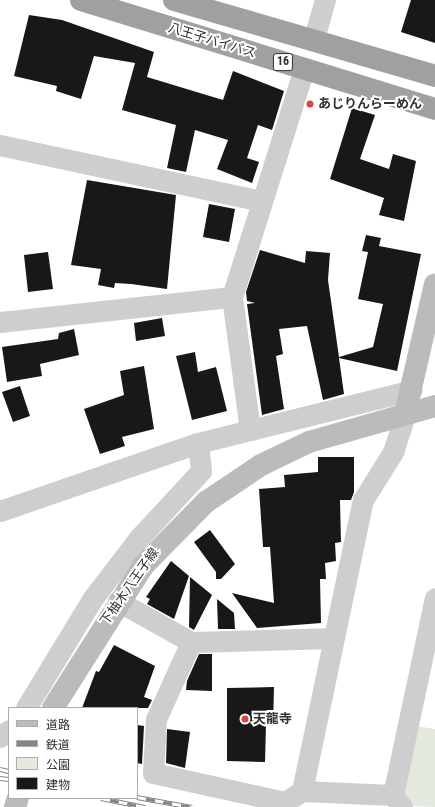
<!DOCTYPE html>
<html>
<head>
<meta charset="utf-8">
<style>
	body { margin:0 }
	#map { position:relative; width:435px; height:807px; overflow:hidden; background:#fff; font-family:"Roboto Condensed","Noto Sans JP",sans-serif }
	div>[style] { position:absolute }
	[style*='--x'] { left:calc(var(--x)*1px); top:calc(var(--y)*1px); width:calc(var(--w)*1px); rotate:calc(var(--a)*1deg) }
	.green>* { inset:0; background:#e3e9dd }
	.building>* { inset:0; background:#181818 }
	.minor>* { height:21px; margin:-10.5px; padding:0 10.5px; transform-origin:10.5px; border-radius:10.5px; background:#cecece }
	.secondary>* { height:22px; margin:-11px; padding:0 11px; transform-origin:11px; border-radius:11px; background:#bbb }
	.trunk>* { height:22px; margin:-11px; padding:0 11px; transform-origin:11px; border-radius:11px; background:#a0a0a0 }
	.rail>* { height:4.5px; margin-top:-2.25px; transform-origin:0; background:repeating-linear-gradient(90deg,#fff 0 9px,#868686 0 18px); box-sizing:border-box; border-block:1px solid #868686 }
	.dots>* { width:11px; height:11px; translate:-50% -50%; box-sizing:border-box; border:2px solid #fff; border-radius:50% }
	span { translate:-50% -50%; white-space:nowrap; text-align:center; line-height:1.15; -webkit-text-stroke:4px #fff; paint-order:stroke }
	.shield-label span { padding:1px 3px; background:#fff; border:1px solid; border-radius:3px; -webkit-text-stroke-width:0 }
	.shield-label { font-size:12px; color:#313131; font-weight:700 }
	.street-label { font-size:13px; color:#313131 }
	.poi-label { font-size:13px; color:#313131; font-weight:700 }
	.left { translate:0 -50%; text-align:left }
	.legend { position:absolute; left:8px; top:707px; width:130px; height:92px; box-sizing:border-box; background:#fff; border:1px solid #adadad; margin:0; padding:5px 7px; list-style:none; font-size:12px; color:#313131 }
	.legend li { display:flex; align-items:center; gap:8px; height:20px }
	.legend b { width:20px; border:1px solid #adadad }
</style>
</head>
<body>
<div id="map">
	<div class="green">
		<div style="clip-path:polygon(416px 726px,435px 729px,435px 807px,410px 806px,402px 794px)"></div>
	</div>
	<div class="building">
		<div style="clip-path:polygon(411px 0,435px 0,435px 43px,401px 32px)"></div>
		<div style="clip-path:polygon(29px 15px,62px 20px,154px 52px,147px 77px,223px 100px,233px 71px,284px 91px,272px 130px,258px 125px,247px 158px,259px 162px,252px 183px,217px 169px,228px 140px,195px 130px,186px 172px,167px 168px,176px 125px,122px 110px,135px 63px,94px 56px,81px 99px,56px 91px,57px 86px,14px 76px)"></div>
		<div style="clip-path:polygon(352px 108px,375px 115px,360px 159px,389px 169px,393px 154px,416px 161px,404px 221px,379px 215px,384px 198px,330px 179px)"></div>
		<div style="clip-path:polygon(87px 180px,176px 195px,167px 289px,131px 284px,115px 283px,114px 288px,98px 285px,101px 269px,71px 265px)"></div>
		<div style="clip-path:polygon(209px 204px,235px 209px,229px 242px,203px 237px)"></div>
		<div style="clip-path:polygon(366px 235px,381px 238px,379px 246px,421px 254px,397px 371px,339px 358px,344px 394px,323px 400px,307px 326px,279px 329px,283px 354px,276px 356px,284px 409px,262px 415px,247px 304px,255px 303px,247px 301px,246px 292px,260px 250px,305px 263px,306px 251px,330px 253px,328px 280px,339px 357px,373px 347px,383px 304px,358px 299px,368px 252px,362px 251px)"></div>
		<div style="clip-path:polygon(48px 252px,53px 289px,28px 292px,24px 255px)"></div>
		<div style="clip-path:polygon(162px 318px,165px 336px,136px 341px,134px 323px)"></div>
		<div style="clip-path:polygon(74px 329px,79px 355px,40px 364px,42px 376px,7px 382px,2px 347px,58px 339px,59px 333px)"></div>
		<div style="clip-path:polygon(195px 352px,198px 372px,216px 367px,227px 411px,192px 420px,176px 356px)"></div>
		<div style="clip-path:polygon(144px 366px,154px 429px,122px 437px,125px 446px,100px 454px,84px 409px,124px 395px,120px 371px)"></div>
		<div style="clip-path:polygon(20px 386px,30px 416px,13px 422px,2px 392px)"></div>
		<div style="clip-path:polygon(318px 457px,354px 457px,354px 492px,351px 500px,340px 500px,341px 542px,335px 543px,336px 561px,325px 563px,326px 579px,320px 579px,321px 623px,257px 628px,232px 593px,274px 603px,270px 547px,263px 547px,259px 489px,285px 487px,284px 475px,318px 472px)"></div>
		<div style="clip-path:polygon(210px 530px,235px 564px,221px 579px,216px 579px,216px 572px,194px 542px)"></div>
		<div style="clip-path:polygon(171px 561px,189px 576px,174px 619px,147px 604px,150px 599px,146px 597px)"></div>
		<div style="clip-path:polygon(190px 577px,212px 595px,194px 630px,189px 627px)"></div>
		<div style="clip-path:polygon(217px 599px,234px 613px,235px 629px,218px 629px)"></div>
		<div style="clip-path:polygon(114px 645px,155px 666px,144px 697px,152px 700px,148px 708px,82px 708px,96px 671px,99px 672px)"></div>
		<div style="clip-path:polygon(199px 654px,212px 654px,212px 691px,186px 690px,187px 681px)"></div>
		<div style="clip-path:polygon(274px 687px,273px 726px,266px 725px,265px 762px,227px 761px,227px 688px)"></div>
		<div style="clip-path:polygon(137px 725px,144px 726px,142px 764px,137px 763px)"></div>
		<div style="clip-path:polygon(167px 729px,190px 732px,185px 768px,166px 763px)"></div>
	</div>
	<div class="minor">
		<div style="--x:314;--y:38;--w:40;--a:-74"></div>
		<div style="--x:0;--y:145;--w:268;--a:12.1"></div>
		<div style="--x:0;--y:322;--w:233;--a:-6.2"></div>
		<div style="--x:250;--y:430;--w:134;--a:-97.7"></div>
		<div style="--x:232;--y:297;--w:239;--a:-72.5"></div>
		<div style="--x:0;--y:511;--w:209;--a:-19"></div>
		<div style="--x:198;--y:443;--w:220;--a:-13.9"></div>
		<div style="--x:118;--y:601;--w:84;--a:29.3"></div>
		<div style="--x:191;--y:642;--w:143;--a:-1.6"></div>
		<div style="--x:191;--y:642;--w:85;--a:114.4"></div>
		<div style="--x:156;--y:719;--w:54;--a:93.2"></div>
		<div style="--x:153;--y:773;--w:135;--a:12.4"></div>
		<div style="--x:285;--y:802;--w:20;--a:-33"></div>
		<div style="--x:302;--y:791;--w:91;--a:2.5"></div>
		<div style="--x:393;--y:795;--w:15;--a:53"></div>
		<div style="--x:26;--y:708;--w:129;--a:-58.7"></div>
		<div style="--x:93;--y:598;--w:76;--a:-52.5"></div>
		<div style="--x:139;--y:538;--w:91;--a:-47.2"></div>
		<div style="--x:201;--y:471;--w:28;--a:-96"></div>
		<div style="--x:0;--y:737;--w:11;--a:-38"></div>
		<div style="--x:302;--y:791;--w:297;--a:-78.2"></div>
		<div style="--x:363;--y:500;--w:57;--a:-58"></div>
		<div style="--x:393;--y:452;--w:40;--a:-72"></div>
		<div style="--x:393;--y:795;--w:201;--a:-78"></div>
	</div>
	<div class="secondary">
		<div style="--x:405;--y:414;--w:133;--a:-77"></div>
		<div style="--x:53;--y:708;--w:168;--a:-57.6"></div>
		<div style="--x:143;--y:566;--w:90;--a:-45.5"></div>
		<div style="--x:206;--y:502;--w:66;--a:-33.9"></div>
		<div style="--x:261;--y:465;--w:53;--a:-25.6"></div>
		<div style="--x:309;--y:442;--w:131;--a:-15.9"></div>
		<div style="--x:15;--y:807;--w:9;--a:-72"></div>
	</div>
	<div class="trunk">
		<div style="--x:81;--y:0;--w:370;--a:17.1"></div>
		<div style="--x:174;--y:0;--w:272;--a:16.2"></div>
	</div>
	<div class="rail">
		<div style="--x:0;--y:769;--w:9;--a:13"></div>
		<div style="--x:0;--y:778;--w:9;--a:6"></div>
		<div style="--x:137;--y:797;--w:56;--a:10.3"></div>
		<div style="--x:101;--y:798;--w:45;--a:11.6"></div>
	</div>
	<div class="dots">
		<div style="left:310px;top:104px;background:#d84543"></div>
		<div style="left:245px;top:719px;background:#d84543"></div>
	</div>
	<div class="shield-label">
		<span style="left:283px;top:62px">16</span>
	</div>
	<div class="street-label">
		<span style="left:212px;top:41px;rotate:17deg">八王子バイパス</span>
		<span style="left:130px;top:587px;rotate:-55deg">下柚木八王子線</span>
	</div>
	<div class="poi-label">
		<span class="left" style="left:318px;top:104px">あじりんらーめん</span>
		<span class="left" style="left:253px;top:719px">天龍寺</span>
	</div>
	<ul class="legend">
	<li><b style="height:5px;background:#bbb"></b>道路</li>
	<li><b style="height:5px;background:#868686"></b>鉄道</li>
	<li><b style="height:11px;background:#e3e9dd"></b>公園</li>
	<li><b style="height:11px;background:#181818"></b>建物</li>
	</ul>
</div>
</body>
</html>
